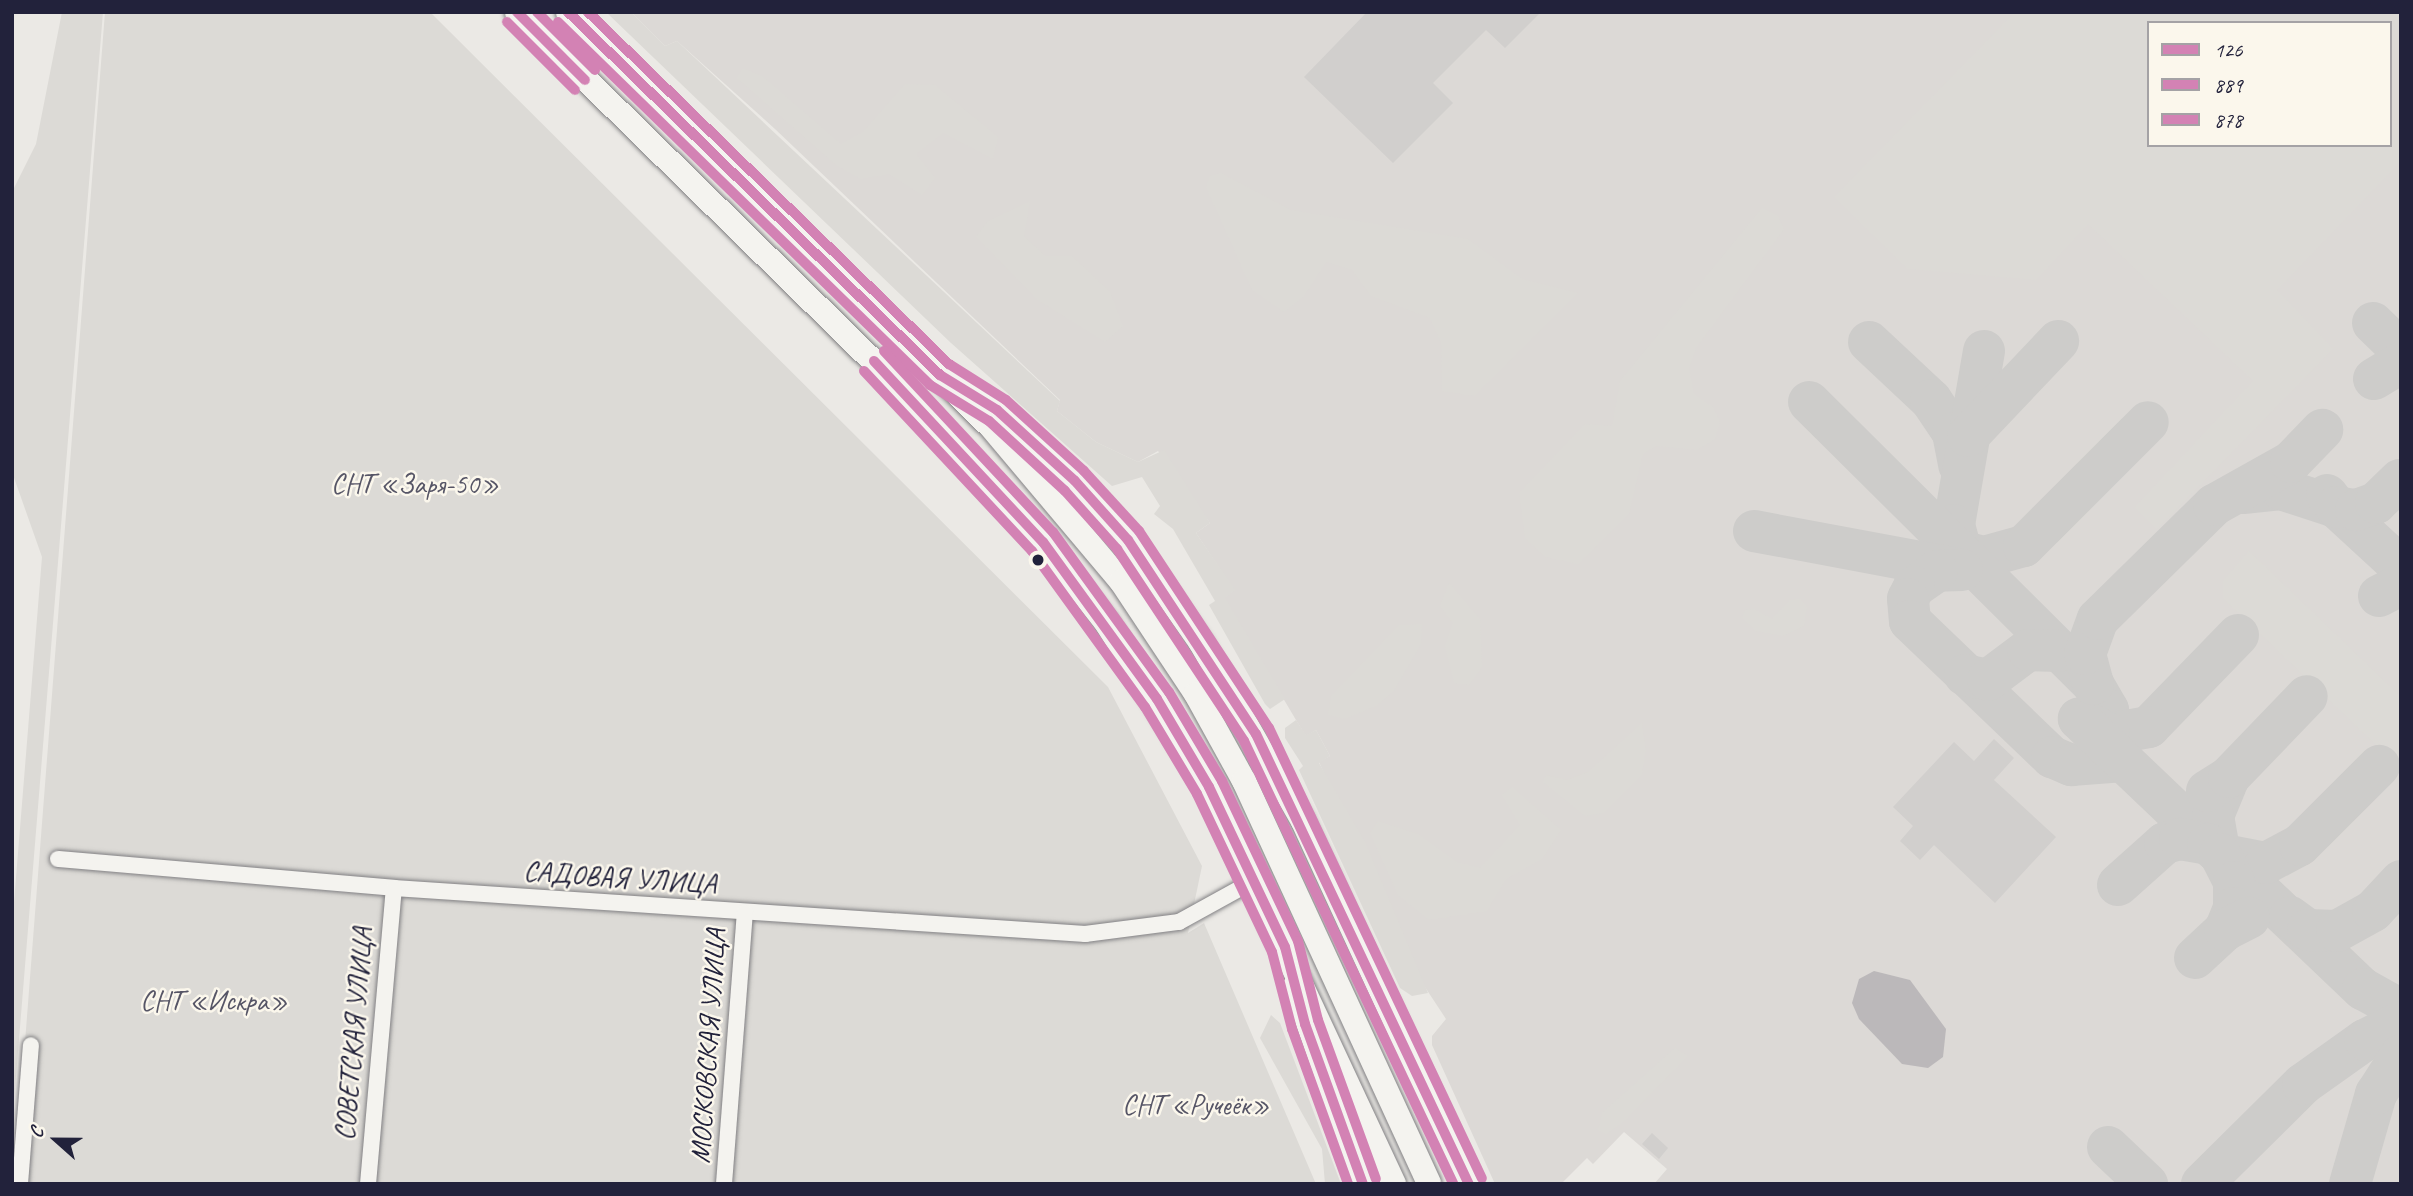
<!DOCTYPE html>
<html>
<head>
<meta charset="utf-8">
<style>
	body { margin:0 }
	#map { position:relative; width:2413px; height:1196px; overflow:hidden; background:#ebe9e5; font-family:Caveat,sans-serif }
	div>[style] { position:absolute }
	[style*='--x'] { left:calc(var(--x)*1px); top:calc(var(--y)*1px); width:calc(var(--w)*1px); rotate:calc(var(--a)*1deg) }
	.built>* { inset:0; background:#dcd9d6 }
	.green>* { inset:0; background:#dcdad6 }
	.water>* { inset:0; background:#bbb8ba }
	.taxiway>* { height:42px; margin:-21px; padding:0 21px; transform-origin:21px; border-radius:21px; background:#cdccca }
	.building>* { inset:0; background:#d1cfcd }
	.roads { filter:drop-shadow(0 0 2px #818083) drop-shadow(0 0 2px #818083) }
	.minor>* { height:16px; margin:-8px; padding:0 8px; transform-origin:8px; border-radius:8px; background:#f4f3ef }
	.secondary>* { height:23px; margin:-11.5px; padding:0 11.5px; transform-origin:11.5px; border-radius:11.5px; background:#f4f3ef }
	.primary>* { height:24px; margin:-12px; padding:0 12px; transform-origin:12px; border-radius:12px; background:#f4f3ef }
	.bus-1>* { height:10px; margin:-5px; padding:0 5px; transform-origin:5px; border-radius:5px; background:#d382b4 }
	.bus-2>* { height:10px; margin:-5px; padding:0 5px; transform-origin:5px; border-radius:5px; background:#d382b4 }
	.bus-3>* { height:10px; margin:-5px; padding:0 5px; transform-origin:5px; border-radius:5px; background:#d382b4 }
	.dots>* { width:19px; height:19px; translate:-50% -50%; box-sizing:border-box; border:4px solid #fbf7ec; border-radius:50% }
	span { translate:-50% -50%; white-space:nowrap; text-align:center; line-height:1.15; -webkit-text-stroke:5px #fbf7ec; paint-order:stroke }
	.park-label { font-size:28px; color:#565566 }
	.street-label { font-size:28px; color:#22223b }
	.frame { position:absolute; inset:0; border:14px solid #22223b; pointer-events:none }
	.legend { position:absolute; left:2147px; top:21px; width:245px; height:126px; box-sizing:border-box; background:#fbf7ec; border:2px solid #a4a2a5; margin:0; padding:9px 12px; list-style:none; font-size:21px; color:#22223b }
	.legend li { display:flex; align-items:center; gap:14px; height:35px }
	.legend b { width:35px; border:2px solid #a4a2a5 }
	.north { position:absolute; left:21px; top:1105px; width:70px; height:70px; -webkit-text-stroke:5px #fbf7ec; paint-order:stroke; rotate:291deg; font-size:19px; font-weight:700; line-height:28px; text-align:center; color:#22223b }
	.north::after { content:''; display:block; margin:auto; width:24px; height:32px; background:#22223b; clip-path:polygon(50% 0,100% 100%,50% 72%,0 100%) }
</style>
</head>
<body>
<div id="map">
	<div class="built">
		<div style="clip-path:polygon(evenodd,631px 12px,2401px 12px,2401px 1184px,1654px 1184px,1667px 1169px,1624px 1132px,1593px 1164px,1587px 1158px,1561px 1184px,1495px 1184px,1432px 1045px,1432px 1036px,1446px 1019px,1419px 978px,1319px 762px,1330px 756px,1316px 730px,1306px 736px,1296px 720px,1224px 598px,1234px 590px,1196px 533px,1210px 523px,1158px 451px,1138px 462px,1096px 442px,1057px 411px,1060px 400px,775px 129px,677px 41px,665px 46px,631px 12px,2149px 23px,2390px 23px,2390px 145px,2149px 145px,2149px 23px)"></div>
	</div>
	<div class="green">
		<div style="clip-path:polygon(62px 12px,103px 12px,12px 1125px,12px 927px,42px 557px,12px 472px,12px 192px,36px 144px)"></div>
		<div style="clip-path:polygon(105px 12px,430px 12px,1108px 687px,1202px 866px,1188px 933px,1204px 923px,1316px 1184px,14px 1184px)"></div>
		<div style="clip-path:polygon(606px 12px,631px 12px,665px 46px,677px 41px,1060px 401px,1057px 411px,1096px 442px,1138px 462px,1164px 450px,1210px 523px,1196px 533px,1235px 590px,1225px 598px,1285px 699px,1270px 709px,1265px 704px,1209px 605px,1215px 601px,1173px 529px,1154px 514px,1160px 506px,1142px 477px,1112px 486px,951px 343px)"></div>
		<div style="clip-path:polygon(evenodd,2015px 12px,2401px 12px,2401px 161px,2277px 290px,2333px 349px,2157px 529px,2135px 507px,2253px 381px,2088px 224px,2036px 280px,1908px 269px,1834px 197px,2015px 12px,2149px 23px,2390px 23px,2390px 145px,2149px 145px,2149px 23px)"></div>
		<div style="clip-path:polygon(743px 68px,762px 76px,841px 144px,863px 132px,905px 84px,935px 85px,998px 137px,993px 159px,943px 133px,916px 154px,935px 178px,922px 195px,889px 174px,861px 179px,836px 165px,737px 78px)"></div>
		<div style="clip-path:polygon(1221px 173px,1291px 210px,1468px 239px,1522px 279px,1578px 293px,1474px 396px,1442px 391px,1441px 343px,1430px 318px,1371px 296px,1352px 270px,1326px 262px,1304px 296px,1284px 312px,1252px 290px,1206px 187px,1210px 176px)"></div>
		<div style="clip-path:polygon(1030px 201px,1024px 236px,1045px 256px,1072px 256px,1110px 292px,1123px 326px,1105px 342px,1038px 300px,976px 237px,988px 221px)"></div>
		<div style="clip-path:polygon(1762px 208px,1778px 216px,1784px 229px,1696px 348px,1689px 368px,1694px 394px,1713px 407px,1720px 422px,1715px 439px,1697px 450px,1656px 446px,1643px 454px,1629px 514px,1578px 564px,1545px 557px,1525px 538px,1519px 493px,1585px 424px,1612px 426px,1620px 381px)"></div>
		<div style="clip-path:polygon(2249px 551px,2401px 697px,2401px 769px,2223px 598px,2223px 581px)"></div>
		<div style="clip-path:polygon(1449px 583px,1480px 619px,1482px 667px,1469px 685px,1454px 683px,1445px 647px,1453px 623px,1440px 606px)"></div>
		<div style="clip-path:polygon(1800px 599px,1807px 606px,1804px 626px,1783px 636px,1756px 631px,1742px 618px,1745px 610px,1754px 609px,1772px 619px,1790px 600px)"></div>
		<div style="clip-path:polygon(1422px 624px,1421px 644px,1393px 692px,1376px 706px,1344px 719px,1328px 715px,1331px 696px,1399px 625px)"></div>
		<div style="clip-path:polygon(1296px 720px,1306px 735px,1316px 730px,1330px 756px,1319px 763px,1365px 842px,1428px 993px,1412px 996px,1400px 988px,1299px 770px,1303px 766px,1285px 738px,1285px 728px)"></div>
		<div style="clip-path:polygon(1642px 723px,1646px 749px,1642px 774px,1603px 813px,1585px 816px,1543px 782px,1546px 775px,1567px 780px,1588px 772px)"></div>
		<div style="clip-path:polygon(1512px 787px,1561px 830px,1542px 859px,1506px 879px,1487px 911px,1429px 920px,1398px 895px,1370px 833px,1378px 821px,1418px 834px,1457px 862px,1480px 868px,1520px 825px,1502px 795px)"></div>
		<div style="clip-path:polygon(1271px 1015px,1280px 1023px,1341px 1184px,1325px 1184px,1322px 1149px,1260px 1038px)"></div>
		<div style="clip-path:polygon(1675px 1048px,1688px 1056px,1622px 1123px,1606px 1134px,1598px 1130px,1602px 1113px)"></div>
	</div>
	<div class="water">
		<div style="clip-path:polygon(1874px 971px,1910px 980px,1946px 1029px,1943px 1057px,1928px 1068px,1902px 1064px,1859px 1019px,1852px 1003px,1859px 979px)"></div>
	</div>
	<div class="taxiway">
		<div style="--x:2373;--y:323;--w:39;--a:44"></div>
		<div style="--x:1869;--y:342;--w:85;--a:43.1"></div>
		<div style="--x:1931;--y:400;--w:40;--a:56"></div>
		<div style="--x:1953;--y:433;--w:33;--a:79"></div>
		<div style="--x:1984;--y:351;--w:177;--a:99.8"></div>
		<div style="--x:1954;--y:525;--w:27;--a:75"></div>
		<div style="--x:1961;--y:551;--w:24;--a:15"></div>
		<div style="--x:1984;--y:557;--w:41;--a:-15.4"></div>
		<div style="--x:2024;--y:546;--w:175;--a:-45"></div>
		<div style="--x:2374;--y:379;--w:31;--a:-31"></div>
		<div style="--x:1809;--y:402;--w:400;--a:44.8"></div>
		<div style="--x:2093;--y:684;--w:30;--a:60"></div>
		<div style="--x:2108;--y:710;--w:24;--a:88"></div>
		<div style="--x:2109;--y:734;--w:24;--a:62"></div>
		<div style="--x:1968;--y:436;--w:131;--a:-46.5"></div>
		<div style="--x:2243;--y:493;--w:38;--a:-6"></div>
		<div style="--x:2281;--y:489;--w:58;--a:18.1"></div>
		<div style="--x:2336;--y:507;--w:88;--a:42.7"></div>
		<div style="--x:2327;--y:495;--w:15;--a:53"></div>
		<div style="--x:2336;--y:507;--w:20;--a:9"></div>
		<div style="--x:2356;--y:510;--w:21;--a:-19"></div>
		<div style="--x:2376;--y:503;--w:33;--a:-44"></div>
		<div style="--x:1754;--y:531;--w:208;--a:10.6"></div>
		<div style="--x:1962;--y:570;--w:25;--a:178"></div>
		<div style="--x:1937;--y:571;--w:28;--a:145"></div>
		<div style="--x:1914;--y:587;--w:13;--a:117"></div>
		<div style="--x:1908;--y:599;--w:22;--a:85"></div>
		<div style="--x:1910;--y:621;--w:197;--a:43.8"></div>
		<div style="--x:2052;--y:757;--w:21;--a:23"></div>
		<div style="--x:2071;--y:765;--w:53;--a:-4.3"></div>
		<div style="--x:2379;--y:596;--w:25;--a:-27"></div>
		<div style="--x:2238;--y:635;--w:128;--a:134.1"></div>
		<div style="--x:2149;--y:727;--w:41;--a:170.1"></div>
		<div style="--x:2109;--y:734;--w:34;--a:-153"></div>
		<div style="--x:2079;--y:719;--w:392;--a:43.6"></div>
		<div style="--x:2363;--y:989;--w:43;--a:28.9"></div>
		<div style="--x:1965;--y:675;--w:24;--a:12"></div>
		<div style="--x:1988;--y:680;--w:50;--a:-36.9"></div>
		<div style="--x:2028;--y:650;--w:31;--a:2"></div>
		<div style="--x:2093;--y:684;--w:31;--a:-105"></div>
		<div style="--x:2085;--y:654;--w:37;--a:-70"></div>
		<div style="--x:2098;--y:619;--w:163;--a:-44.5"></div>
		<div style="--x:2214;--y:505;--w:88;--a:-29.2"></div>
		<div style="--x:2291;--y:462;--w:45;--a:-45.9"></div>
		<div style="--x:2229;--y:777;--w:42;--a:112.3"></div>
		<div style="--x:2213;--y:816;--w:39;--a:80"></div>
		<div style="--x:2220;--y:854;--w:47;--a:11.1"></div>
		<div style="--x:2266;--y:863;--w:38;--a:-28"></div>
		<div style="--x:2300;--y:845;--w:112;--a:-45"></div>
		<div style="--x:2207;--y:791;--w:26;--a:-32"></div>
		<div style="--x:2229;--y:777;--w:112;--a:-46.1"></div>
		<div style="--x:2118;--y:885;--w:63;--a:-41.8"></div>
		<div style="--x:2165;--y:843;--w:16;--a:-15"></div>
		<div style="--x:2180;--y:839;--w:28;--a:10"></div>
		<div style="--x:2208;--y:844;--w:16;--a:40"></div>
		<div style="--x:2220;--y:854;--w:31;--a:63"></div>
		<div style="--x:2234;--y:882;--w:26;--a:90"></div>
		<div style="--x:2234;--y:908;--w:24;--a:112"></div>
		<div style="--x:2290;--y:917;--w:22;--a:36"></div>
		<div style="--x:2308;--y:930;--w:29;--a:2"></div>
		<div style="--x:2337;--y:931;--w:41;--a:-29.1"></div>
		<div style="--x:2373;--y:911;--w:41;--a:-47"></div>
		<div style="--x:2195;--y:958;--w:41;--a:-43"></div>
		<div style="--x:2225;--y:930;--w:27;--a:-27"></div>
		<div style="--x:2108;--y:1147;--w:54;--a:43.5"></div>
		<div style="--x:2202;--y:1184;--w:142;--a:-44.7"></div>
		<div style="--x:2303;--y:1084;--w:76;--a:-35.4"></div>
		<div style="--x:2365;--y:1040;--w:40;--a:-26.6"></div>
		<div style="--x:2350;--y:1184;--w:94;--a:-73.9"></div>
		<div style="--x:2376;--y:1094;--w:46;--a:-57.3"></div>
	</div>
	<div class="building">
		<div style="clip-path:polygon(1367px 12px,1541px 12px,1505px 48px,1486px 30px,1433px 83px,1453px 103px,1393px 163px,1304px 77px)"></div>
		<div style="clip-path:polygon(1994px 739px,2014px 758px,1994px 780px,2056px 837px,1995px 903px,1934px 845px,1920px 860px,1900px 841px,1913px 826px,1893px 807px,1954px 742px,1974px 761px)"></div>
		<div style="clip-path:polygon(1652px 1133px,1668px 1148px,1659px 1159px,1642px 1144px)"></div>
	</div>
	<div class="roads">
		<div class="minor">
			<div style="--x:58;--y:859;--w:337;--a:4.9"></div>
			<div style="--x:394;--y:888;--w:693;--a:3.81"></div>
			<div style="--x:1085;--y:934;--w:95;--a:-7.3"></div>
			<div style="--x:1179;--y:922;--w:87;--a:-28.9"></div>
			<div style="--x:20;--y:1184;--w:139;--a:-85.5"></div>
			<div style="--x:368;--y:1184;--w:297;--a:-85"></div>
			<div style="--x:724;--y:1184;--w:272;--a:-85.6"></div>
		</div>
		<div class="secondary">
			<div style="--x:949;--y:380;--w:57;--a:32"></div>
			<div style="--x:997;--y:410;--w:127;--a:43.1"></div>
			<div style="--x:1090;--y:497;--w:57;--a:48.5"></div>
			<div style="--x:1128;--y:540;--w:126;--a:55"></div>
			<div style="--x:1200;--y:643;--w:203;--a:60.2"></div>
			<div style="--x:1301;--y:819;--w:402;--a:65.3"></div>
			<div style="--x:1294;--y:985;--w:211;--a:70.9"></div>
		</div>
		<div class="primary">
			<div style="--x:517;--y:12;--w:559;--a:44.42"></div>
			<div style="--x:916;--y:403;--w:188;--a:47.6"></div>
			<div style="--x:1043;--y:542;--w:104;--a:52"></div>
			<div style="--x:1107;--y:624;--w:192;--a:58"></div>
			<div style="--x:1209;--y:787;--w:438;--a:65"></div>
			<div style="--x:568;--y:12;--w:594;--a:44.45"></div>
			<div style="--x:992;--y:428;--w:200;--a:49.9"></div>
			<div style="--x:1121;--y:581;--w:136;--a:56.4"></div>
			<div style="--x:1196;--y:694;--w:99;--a:61.1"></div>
			<div style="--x:1244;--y:781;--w:443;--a:65.3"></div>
		</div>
	</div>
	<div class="bus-1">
		<div style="--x:517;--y:12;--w:96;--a:45"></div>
		<div style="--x:568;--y:12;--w:520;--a:44.3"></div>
		<div style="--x:940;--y:375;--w:67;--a:31.6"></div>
		<div style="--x:997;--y:410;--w:105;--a:42.3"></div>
		<div style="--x:1075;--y:481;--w:79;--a:48.1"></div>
		<div style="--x:1128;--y:540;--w:232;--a:56.6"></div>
		<div style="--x:1256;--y:734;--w:498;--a:64.7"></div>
		<div style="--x:874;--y:361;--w:248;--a:47"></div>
		<div style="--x:1043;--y:542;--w:194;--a:54"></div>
		<div style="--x:1157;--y:699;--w:102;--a:59.4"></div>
		<div style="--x:1209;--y:787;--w:177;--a:64.6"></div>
		<div style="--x:1285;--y:947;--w:80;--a:75.4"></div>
		<div style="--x:1305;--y:1024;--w:170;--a:70.1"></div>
	</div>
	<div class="bus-2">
		<div style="--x:507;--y:22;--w:96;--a:45"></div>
		<div style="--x:558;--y:22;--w:520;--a:44.3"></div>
		<div style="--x:930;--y:385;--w:69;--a:31.4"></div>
		<div style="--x:989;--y:421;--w:103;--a:42.6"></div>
		<div style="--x:1065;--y:491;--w:78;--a:48.1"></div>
		<div style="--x:1117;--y:549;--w:230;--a:56.5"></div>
		<div style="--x:1244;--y:741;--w:490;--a:64.7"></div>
		<div style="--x:864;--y:371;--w:246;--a:47"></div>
		<div style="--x:1032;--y:551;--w:193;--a:54.1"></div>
		<div style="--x:1145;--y:707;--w:101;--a:59.1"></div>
		<div style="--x:1197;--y:794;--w:175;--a:64.6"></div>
		<div style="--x:1272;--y:952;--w:80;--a:75.4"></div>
		<div style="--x:1292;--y:1029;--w:165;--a:70.1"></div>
	</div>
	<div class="bus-3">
		<div style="--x:537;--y:12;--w:82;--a:45"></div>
		<div style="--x:588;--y:12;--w:504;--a:44.28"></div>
		<div style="--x:949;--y:364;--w:67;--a:32.3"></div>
		<div style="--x:1006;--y:400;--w:105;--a:42.3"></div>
		<div style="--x:1084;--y:471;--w:81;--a:47.5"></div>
		<div style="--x:1139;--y:531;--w:236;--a:56.6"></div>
		<div style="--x:1269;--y:728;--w:498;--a:64.7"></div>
		<div style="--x:884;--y:351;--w:248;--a:47"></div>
		<div style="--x:1053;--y:532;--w:198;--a:54.1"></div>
		<div style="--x:1169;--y:692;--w:104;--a:59.2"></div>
		<div style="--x:1222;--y:781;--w:177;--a:64.6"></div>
		<div style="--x:1298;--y:941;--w:81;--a:75.8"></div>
		<div style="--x:1318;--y:1020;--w:169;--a:70"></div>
	</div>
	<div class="dots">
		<div style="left:1038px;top:560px;background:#22223b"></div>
	</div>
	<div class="park-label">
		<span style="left:415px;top:484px">СНТ «Заря-50»</span>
		<span style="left:214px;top:1001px">СНТ «Искра»</span>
		<span style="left:1196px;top:1105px">СНТ «Ручеёк»</span>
	</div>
	<div class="street-label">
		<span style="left:620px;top:878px;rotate:4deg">САДОВАЯ УЛИЦА</span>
		<span style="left:354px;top:1034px;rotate:-85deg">СОВЕТСКАЯ УЛИЦА</span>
		<span style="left:708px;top:1046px;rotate:-86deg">МОСКОВСКАЯ УЛИЦА</span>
	</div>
	<div class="frame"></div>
	<ul class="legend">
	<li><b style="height:9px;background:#d382b4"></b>126</li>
	<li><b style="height:9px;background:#d382b4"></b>889</li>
	<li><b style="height:9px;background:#d382b4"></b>878</li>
	</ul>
	<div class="north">С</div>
</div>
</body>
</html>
